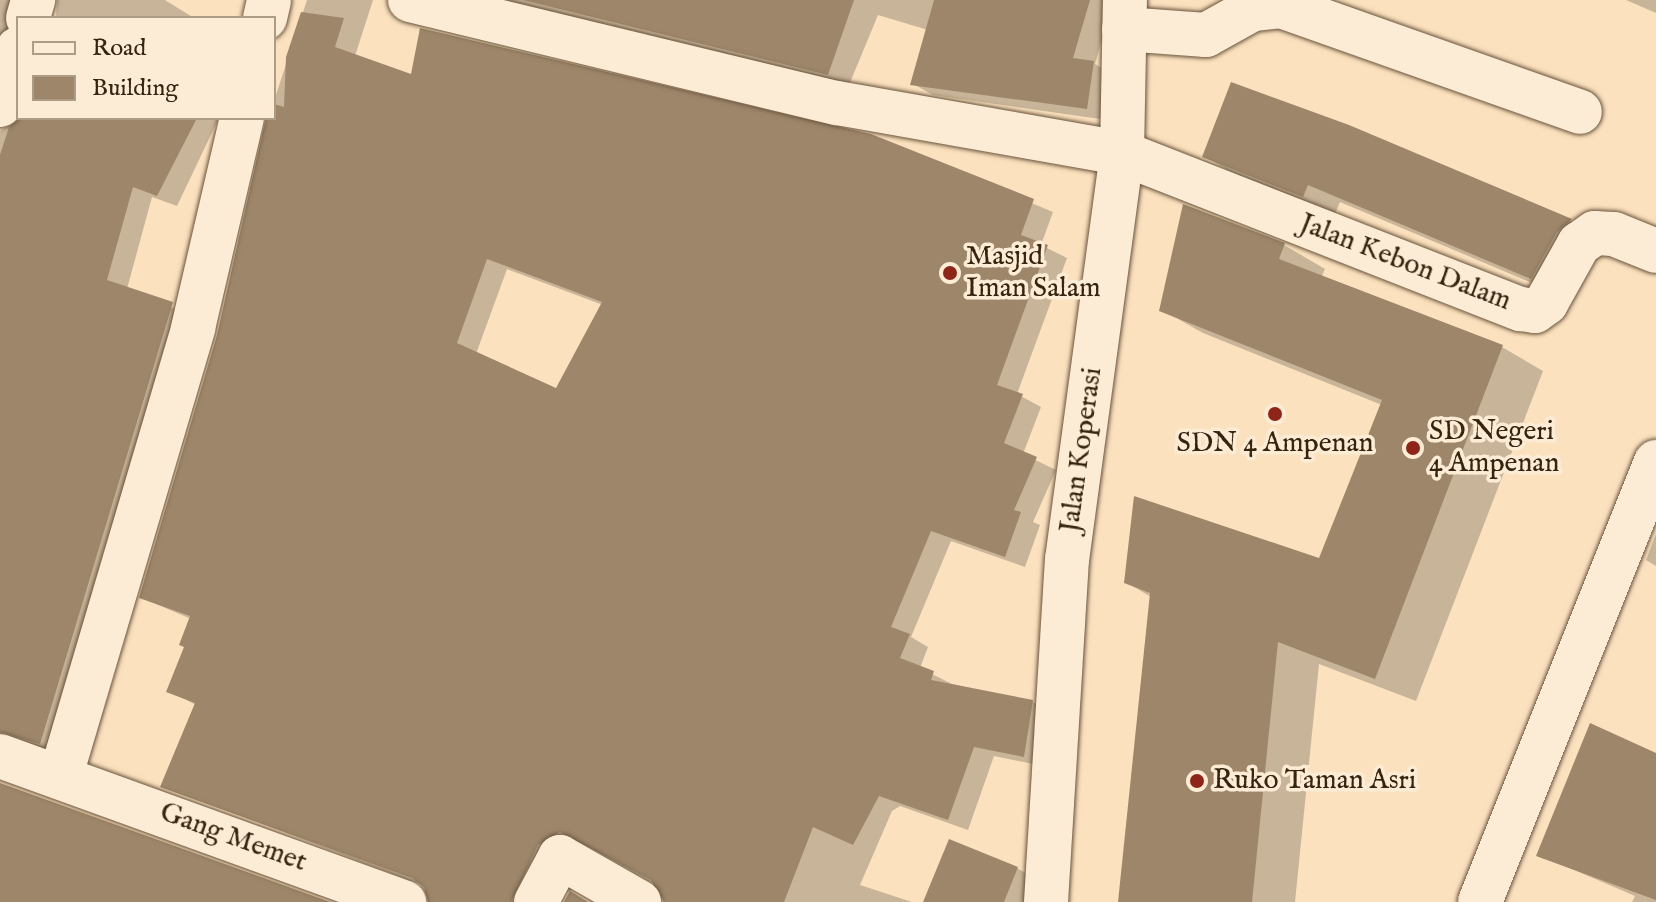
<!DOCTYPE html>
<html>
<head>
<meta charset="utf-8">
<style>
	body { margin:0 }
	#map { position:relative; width:1656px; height:902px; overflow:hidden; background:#fbe1be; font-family:"IM FELL English",serif }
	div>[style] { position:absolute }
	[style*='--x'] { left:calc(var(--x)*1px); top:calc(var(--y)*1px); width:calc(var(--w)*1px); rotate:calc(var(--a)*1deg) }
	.shadow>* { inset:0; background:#0003 }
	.building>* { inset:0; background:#9d866a }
	.roads { filter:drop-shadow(0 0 2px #68533b) drop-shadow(0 0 2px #68533b) }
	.street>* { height:44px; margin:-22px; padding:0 22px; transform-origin:22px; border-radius:22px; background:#fcecd5 }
	.secondary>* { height:44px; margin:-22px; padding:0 22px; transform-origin:22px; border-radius:22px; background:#fcecd5 }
	.dots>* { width:22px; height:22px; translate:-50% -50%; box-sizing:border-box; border:4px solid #fcecd5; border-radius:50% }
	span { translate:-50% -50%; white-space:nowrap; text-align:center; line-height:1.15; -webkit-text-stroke:7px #fcecd5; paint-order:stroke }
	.poi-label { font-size:28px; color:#37240f }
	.left { translate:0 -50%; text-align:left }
	.street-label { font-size:28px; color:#37240f }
	.legend { position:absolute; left:16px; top:16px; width:260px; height:104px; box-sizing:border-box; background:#fcecd5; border:2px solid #ad9c86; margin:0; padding:10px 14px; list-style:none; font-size:24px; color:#37240f }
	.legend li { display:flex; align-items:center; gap:16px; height:40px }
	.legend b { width:40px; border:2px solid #ad9c86 }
</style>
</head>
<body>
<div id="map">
	<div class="shadow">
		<div style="clip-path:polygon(0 0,32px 0,0 95px)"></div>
		<div style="clip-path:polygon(57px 0,165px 0,194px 18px,56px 18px)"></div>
		<div style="clip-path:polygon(evenodd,307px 0,373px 0,355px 56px,413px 77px,871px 136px,1053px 212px,1041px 245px,1067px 258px,1017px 394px,1041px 407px,1023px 454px,1056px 470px,1033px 522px,1040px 525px,1025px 567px,951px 541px,911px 637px,928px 647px,920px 668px,952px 684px,1033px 702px,1052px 713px,1043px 766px,994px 756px,968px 830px,900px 806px,892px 811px,860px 885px,912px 902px,663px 902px,663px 889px,580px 842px,557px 856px,536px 902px,430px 902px,420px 884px,162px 786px,196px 705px,169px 691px,187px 647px,191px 619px,142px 598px,219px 336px,268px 118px,274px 118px,274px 101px,307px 0,507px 269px,603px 305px,557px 390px,476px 354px,507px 269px)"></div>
		<div style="clip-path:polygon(502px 0,1113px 0,1095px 64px,1113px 75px,1107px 120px,933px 95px,913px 84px,928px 30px,878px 15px,849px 85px)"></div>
		<div style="clip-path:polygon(1626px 0,1656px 0,1656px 13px)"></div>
		<div style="clip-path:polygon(1232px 85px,1571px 221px,1602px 238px,1563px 296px,1340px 202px,1335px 214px,1236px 175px,1204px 156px)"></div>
		<div style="clip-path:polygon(21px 118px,219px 118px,177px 206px,152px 197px,127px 289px,192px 316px,60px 754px,0 755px,0 131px)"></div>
		<div style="clip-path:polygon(1284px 245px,1325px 269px,1321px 278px,1502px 347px,1543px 371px,1416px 701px,1319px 664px,1295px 902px,1120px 902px,1151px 597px,1126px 582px,1320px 560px,1382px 405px,1203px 333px,1162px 310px)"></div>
		<div style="clip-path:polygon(1656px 534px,1656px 566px,1646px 560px)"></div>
		<div style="clip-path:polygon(1656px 755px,1656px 902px,1632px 902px,1635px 896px,1539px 855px)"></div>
		<div style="clip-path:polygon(1017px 868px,1037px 880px,1027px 902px,925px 902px)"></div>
	</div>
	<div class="building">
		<div style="clip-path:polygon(523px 0,854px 0,828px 75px)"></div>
		<div style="clip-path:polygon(934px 0,1090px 0,1073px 58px,1094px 61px,1087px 109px,910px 85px)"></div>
		<div style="clip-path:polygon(evenodd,301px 12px,344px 18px,335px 47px,411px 74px,420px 28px,871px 134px,1034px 199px,1021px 235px,1048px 245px,997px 385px,1023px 394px,1004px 443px,1037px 457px,1014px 510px,1021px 512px,1005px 557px,931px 531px,891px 627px,910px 634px,900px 658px,934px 671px,931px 680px,1033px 700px,1024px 757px,974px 747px,948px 820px,879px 796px,853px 845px,813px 827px,784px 902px,664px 902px,651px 880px,560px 832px,538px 845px,511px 902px,428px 902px,424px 887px,412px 878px,160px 787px,195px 703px,166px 692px,184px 647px,179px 645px,190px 616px,139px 598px,217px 335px,266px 118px,274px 118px,274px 104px,284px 107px,286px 57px,301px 12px,487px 259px,602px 302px,556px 388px,457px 343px,487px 259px)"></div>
		<div style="clip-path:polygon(1231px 82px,1349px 125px,1572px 219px,1557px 232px,1531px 279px,1308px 185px,1303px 197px,1202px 157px)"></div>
		<div style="clip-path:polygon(20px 118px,197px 118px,157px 196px,133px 187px,107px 280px,173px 302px,40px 744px,0 732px,0 155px,9px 127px)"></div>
		<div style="clip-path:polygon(1183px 204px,1285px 243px,1279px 259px,1503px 345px,1375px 679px,1278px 642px,1252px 902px,1118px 902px,1150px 593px,1124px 583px,1134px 496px,1319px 558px,1382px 400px,1159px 311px)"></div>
		<div style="clip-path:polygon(1590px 723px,1656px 753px,1656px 900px,1536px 856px)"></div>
		<div style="clip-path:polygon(0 783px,330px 902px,0 902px)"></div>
		<div style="clip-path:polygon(949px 839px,1018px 867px,1004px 902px,923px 902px)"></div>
		<div style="clip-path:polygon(570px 891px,588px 902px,564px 902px)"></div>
	</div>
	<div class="roads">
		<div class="street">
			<div style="--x:410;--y:0;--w:439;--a:13.6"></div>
			<div style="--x:837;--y:103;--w:289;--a:10"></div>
			<div style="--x:1122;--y:153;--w:428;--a:21.4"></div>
			<div style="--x:1521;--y:309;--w:14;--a:8"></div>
			<div style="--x:1535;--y:311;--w:14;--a:-36"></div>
			<div style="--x:1546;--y:303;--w:68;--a:-60.8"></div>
			<div style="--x:1579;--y:244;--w:19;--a:-35"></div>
			<div style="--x:1595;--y:233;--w:19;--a:3"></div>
			<div style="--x:1614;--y:234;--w:45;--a:22"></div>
			<div style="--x:28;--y:18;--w:19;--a:-74"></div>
			<div style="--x:265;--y:18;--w:18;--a:-77"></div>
			<div style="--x:1124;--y:29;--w:82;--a:4.2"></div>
			<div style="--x:1206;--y:35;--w:54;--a:-29"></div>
			<div style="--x:1253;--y:9;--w:28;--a:-6"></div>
			<div style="--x:1281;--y:6;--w:317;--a:19.5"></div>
			<div style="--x:0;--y:105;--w:59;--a:-72.2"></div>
			<div style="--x:0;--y:756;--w:430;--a:19.9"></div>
			<div style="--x:61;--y:775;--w:466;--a:-73.5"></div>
			<div style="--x:193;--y:328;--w:216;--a:-76.9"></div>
			<div style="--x:536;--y:902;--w:51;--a:-61.9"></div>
			<div style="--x:560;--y:857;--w:91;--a:29.7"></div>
			<div style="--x:1480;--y:902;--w:474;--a:-68.2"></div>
		</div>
		<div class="secondary">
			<div style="--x:1046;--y:902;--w:343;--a:-86.5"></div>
			<div style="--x:1067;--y:560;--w:411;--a:-82.3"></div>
			<div style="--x:1122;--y:153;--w:153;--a:-88.9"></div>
		</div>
	</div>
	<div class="dots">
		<div style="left:950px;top:273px;background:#8f2418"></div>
		<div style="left:1275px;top:414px;background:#8f2418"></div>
		<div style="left:1413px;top:448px;background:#8f2418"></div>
		<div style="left:1197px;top:781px;background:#8f2418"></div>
	</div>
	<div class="poi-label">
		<span class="left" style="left:966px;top:273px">Masjid<br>Iman Salam</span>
		<span class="left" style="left:1429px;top:448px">SD Negeri<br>4 Ampenan</span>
		<span style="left:1275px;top:444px">SDN 4 Ampenan</span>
		<span class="left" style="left:1213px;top:781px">Ruko Taman Asri</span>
	</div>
	<div class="street-label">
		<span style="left:1405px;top:263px;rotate:21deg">Jalan Kebon Dalam</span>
		<span style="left:1082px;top:450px;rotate:-82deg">Jalan Koperasi</span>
		<span style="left:233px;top:838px;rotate:20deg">Gang Memet</span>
	</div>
	<ul class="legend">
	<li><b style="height:10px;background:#fcecd5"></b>Road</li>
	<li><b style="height:22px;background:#9d866a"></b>Building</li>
	</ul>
</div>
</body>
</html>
